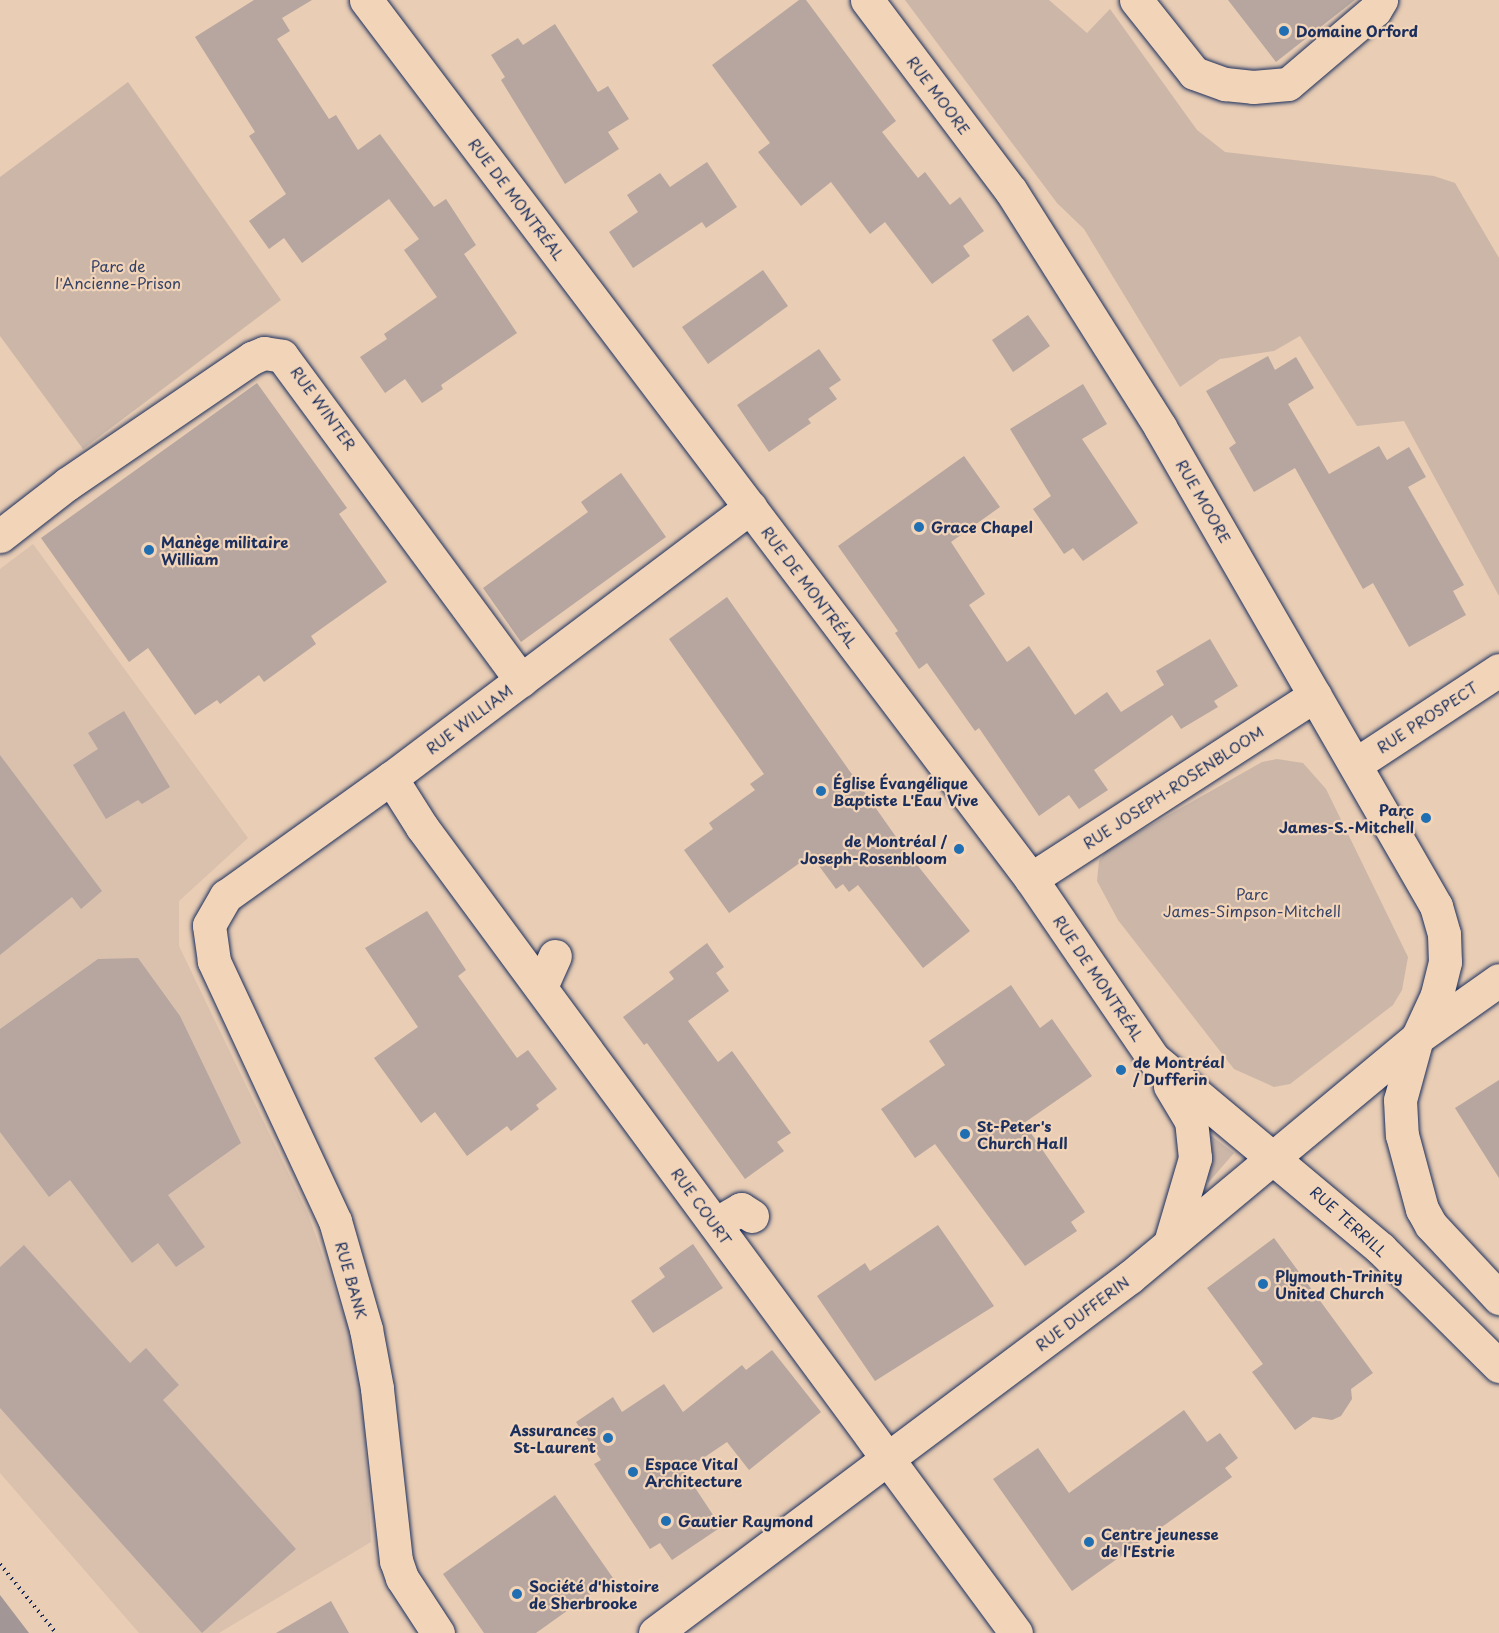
<!DOCTYPE html>
<html>
<head>
<meta charset="utf-8">
<style>
	body { margin:0 }
	#map { position:relative; width:1499px; height:1633px; overflow:hidden; background:#e9cdb4; font-family:"Playpen Sans",sans-serif }
	div>[style] { position:absolute }
	[style*='--x'] { left:calc(var(--x)*1px); top:calc(var(--y)*1px); width:calc(var(--w)*1px); rotate:calc(var(--a)*1deg) }
	.built>* { inset:0; background:#dac1ae }
	.green>* { inset:0; background:#cbb6a8 }
	.water>* { inset:0; background:#a39696 }
	.building>* { inset:0; background:#b6a69f }
	.path>* { height:4px; margin-top:-2px; transform-origin:0; background:repeating-linear-gradient(90deg,#1b2f5e 0 1.5px,transparent 0 6px) }
	.roads { filter:drop-shadow(0 0 2px #1b2f5e) drop-shadow(0 0 2px #1b2f5e) }
	.minor>* { height:33px; margin:-16.5px; padding:0 16.5px; transform-origin:16.5px; border-radius:16.5px; background:#f2d4b8 }
	.dots>* { width:16px; height:16px; translate:-50% -50%; box-sizing:border-box; border:3px solid #f2d4b8; border-radius:50% }
	span { translate:-50% -50%; white-space:nowrap; text-align:center; line-height:1.15; -webkit-text-stroke:4.5px #f2d4b8; paint-order:stroke }
	.poi-label { font-size:15px; color:#1b2f5e; font-weight:700 }
	.left { translate:0 -50%; text-align:left }
	.right { translate:-100% -50%; text-align:right }
	.street-label { font-size:15px; color:#1b2f5e }
	.park-label { font-size:15px; color:#354369 }
</style>
</head>
<body>
<div id="map">
	<div class="built">
		<div style="clip-path:polygon(33px 544px,248px 838px,179px 901px,179px 946px,308px 1214px,361px 1364px,371px 1542px,219px 1633px,139px 1633px,0 1473px,0 569px)"></div>
	</div>
	<div class="green">
		<div style="clip-path:polygon(905px 0,1049px 0,1087px 33px,1110px 9px,1197px 130px,1225px 152px,1434px 176px,1455px 183px,1499px 258px,1499px 596px,1404px 421px,1357px 426px,1300px 336px,1274px 351px,1220px 359px,1180px 387px,1084px 229px,1057px 203px)"></div>
		<div style="clip-path:polygon(128px 82px,281px 300px,83px 449px,0 336px,0 177px)"></div>
		<div style="clip-path:polygon(1277px 759px,1303px 763px,1326px 789px,1408px 957px,1402px 990px,1393px 1005px,1290px 1084px,1274px 1087px,1234px 1069px,1118px 920px,1097px 881px,1099px 861px,1107px 850px,1262px 762px)"></div>
		<div style="clip-path:polygon(1209px 1134px,1234px 1153px,1208px 1183px,1208px 1157px)"></div>
	</div>
	<div class="water">
		<div style="clip-path:polygon(0 1595px,29px 1633px,0 1633px)"></div>
	</div>
	<div class="building">
		<div style="clip-path:polygon(254px 0,312px 0,282px 18px,290px 31px,277px 39px,329px 119px,336px 115px,358px 150px,380px 134px,434px 207px,446px 199px,476px 245px,464px 254px,517px 333px,441px 385px,443px 389px,422px 403px,405px 379px,385px 393px,360px 357px,387px 339px,384px 334px,437px 297px,404px 250px,419px 239px,389px 199px,302px 263px,284px 238px,269px 249px,249px 221px,286px 194px,249px 136px,255px 132px,195px 37px)"></div>
		<div style="clip-path:polygon(799px 0,806px 0,896px 121px,882px 132px,918px 178px,925px 172px,950px 205px,960px 197px,984px 231px,963px 246px,970px 256px,932px 284px,885px 222px,870px 234px,831px 182px,801px 206px,758px 152px,770px 143px,712px 65px)"></div>
		<div style="clip-path:polygon(1228px 0,1355px 0,1276px 62px)"></div>
		<div style="clip-path:polygon(555px 24px,598px 92px,608px 86px,629px 119px,608px 132px,619px 149px,565px 184px,501px 80px,505px 77px,491px 55px,518px 38px,523px 45px)"></div>
		<div style="clip-path:polygon(707px 162px,737px 207px,706px 228px,702px 222px,633px 268px,609px 232px,638px 212px,627px 195px,660px 173px,670px 187px)"></div>
		<div style="clip-path:polygon(763px 270px,788px 306px,708px 364px,682px 327px)"></div>
		<div style="clip-path:polygon(1028px 315px,1050px 346px,1013px 372px,992px 340px)"></div>
		<div style="clip-path:polygon(819px 349px,841px 380px,829px 388px,837px 399px,808px 419px,811px 423px,769px 452px,737px 405px)"></div>
		<div style="clip-path:polygon(1268px 356px,1275px 370px,1296px 357px,1314px 388px,1288px 404px,1329px 474px,1379px 446px,1387px 460px,1409px 447px,1426px 477px,1408px 487px,1464px 585px,1453px 591px,1466px 615px,1409px 647px,1373px 583px,1363px 589px,1295px 468px,1254px 492px,1229px 448px,1236px 443px,1206px 391px)"></div>
		<div style="clip-path:polygon(257px 383px,347px 508px,339px 514px,387px 582px,311px 636px,316px 644px,264px 682px,259px 675px,220px 704px,217px 700px,195px 715px,148px 648px,129px 662px,41px 538px)"></div>
		<div style="clip-path:polygon(1083px 384px,1107px 424px,1082px 439px,1138px 523px,1083px 561px,1073px 548px,1064px 554px,1033px 509px,1051px 496px,1010px 429px)"></div>
		<div style="clip-path:polygon(964px 456px,1000px 507px,951px 542px,985px 594px,969px 605px,1007px 662px,1029px 646px,1075px 715px,1107px 692px,1121px 712px,1164px 685px,1156px 671px,1210px 639px,1238px 686px,1214px 701px,1218px 707px,1181px 729px,1172px 715px,1094px 770px,1108px 790px,1079px 809px,1069px 795px,1039px 816px,979px 728px,975px 731px,927px 663px,919px 669px,895px 633px,898px 631px,838px 546px)"></div>
		<div style="clip-path:polygon(621px 473px,666px 537px,521px 642px,483px 588px,588px 512px,581px 502px)"></div>
		<div style="clip-path:polygon(727px 597px,906px 851px,970px 931px,923px 968px,858px 885px,849px 892px,843px 884px,836px 889px,811px 855px,729px 913px,684px 850px,713px 829px,709px 823px,755px 790px,750px 784px,764px 774px,669px 639px)"></div>
		<div style="clip-path:polygon(124px 711px,170px 787px,142px 804px,138px 800px,106px 819px,73px 765px,98px 749px,88px 733px)"></div>
		<div style="clip-path:polygon(0 755px,102px 891px,81px 909px,72px 897px,0 955px)"></div>
		<div style="clip-path:polygon(427px 911px,466px 970px,458px 976px,517px 1058px,528px 1050px,557px 1089px,536px 1105px,539px 1109px,511px 1131px,507px 1126px,467px 1156px,435px 1112px,421px 1123px,374px 1058px,418px 1027px,365px 948px)"></div>
		<div style="clip-path:polygon(707px 943px,724px 967px,716px 973px,729px 991px,688px 1021px,718px 1062px,732px 1051px,791px 1133px,777px 1142px,784px 1151px,745px 1179px,647px 1043px,644px 1045px,623px 1017px,674px 979px,669px 972px)"></div>
		<div style="clip-path:polygon(138px 958px,180px 1016px,241px 1143px,168px 1195px,205px 1247px,176px 1267px,158px 1243px,132px 1263px,70px 1180px,49px 1197px,0 1132px,0 1029px,98px 959px)"></div>
		<div style="clip-path:polygon(1011px 985px,1040px 1028px,1052px 1019px,1092px 1076px,1024px 1123px,1085px 1212px,1071px 1222px,1077px 1231px,1025px 1266px,935px 1144px,915px 1158px,881px 1109px,945px 1065px,929px 1041px)"></div>
		<div style="clip-path:polygon(1499px 1080px,1499px 1178px,1455px 1108px)"></div>
		<div style="clip-path:polygon(938px 1225px,994px 1306px,875px 1381px,817px 1296px,865px 1263px,870px 1271px)"></div>
		<div style="clip-path:polygon(1274px 1238px,1373px 1373px,1351px 1389px,1352px 1399px,1341px 1416px,1332px 1420px,1313px 1417px,1295px 1430px,1252px 1372px,1263px 1364px,1207px 1288px)"></div>
		<div style="clip-path:polygon(693px 1244px,723px 1288px,653px 1333px,631px 1301px,665px 1277px,659px 1268px)"></div>
		<div style="clip-path:polygon(24px 1245px,130px 1363px,146px 1348px,179px 1385px,163px 1400px,296px 1549px,202px 1633px,0 1408px,0 1267px)"></div>
		<div style="clip-path:polygon(772px 1350px,821px 1412px,749px 1470px,727px 1442px,684px 1471px,721px 1527px,672px 1560px,660px 1543px,650px 1549px,594px 1464px,601px 1460px,576px 1422px,613px 1397px,622px 1412px,664px 1384px,683px 1412px,742px 1365px,746px 1370px)"></div>
		<div style="clip-path:polygon(1184px 1410px,1207px 1442px,1220px 1433px,1238px 1458px,1225px 1468px,1232px 1477px,1072px 1591px,993px 1479px,1038px 1448px,1069px 1493px)"></div>
		<div style="clip-path:polygon(555px 1495px,613px 1578px,536px 1633px,484px 1633px,443px 1574px)"></div>
		<div style="clip-path:polygon(331px 1601px,349px 1633px,276px 1633px)"></div>
	</div>
	<div class="path">
		<div style="--x:0;--y:1564;--w:89;--a:50.9"></div>
	</div>
	<div class="roads">
		<div class="minor">
			<div style="--x:366;--y:0;--w:1102;--a:52.89"></div>
			<div style="--x:1031;--y:879;--w:218;--a:55.7"></div>
			<div style="--x:1154;--y:1059;--w:296;--a:39.9"></div>
			<div style="--x:1381;--y:1249;--w:166;--a:44.8"></div>
			<div style="--x:867;--y:0;--w:239;--a:53"></div>
			<div style="--x:1011;--y:191;--w:279;--a:57.7"></div>
			<div style="--x:1160;--y:427;--w:553;--a:60.05"></div>
			<div style="--x:1436;--y:906;--w:29;--a:74"></div>
			<div style="--x:1444;--y:934;--w:28;--a:88"></div>
			<div style="--x:1445;--y:962;--w:34;--a:104"></div>
			<div style="--x:1437;--y:995;--w:47;--a:114.9"></div>
			<div style="--x:1417;--y:1038;--w:64;--a:105.3"></div>
			<div style="--x:1400;--y:1100;--w:35;--a:87"></div>
			<div style="--x:1402;--y:1135;--w:77;--a:74.9"></div>
			<div style="--x:1422;--y:1209;--w:18;--a:61"></div>
			<div style="--x:1431;--y:1225;--w:100;--a:47"></div>
			<div style="--x:1136;--y:0;--w:93;--a:51.5"></div>
			<div style="--x:1194;--y:73;--w:33;--a:20"></div>
			<div style="--x:1225;--y:84;--w:28;--a:6"></div>
			<div style="--x:1253;--y:87;--w:35;--a:-5"></div>
			<div style="--x:1288;--y:84;--w:114;--a:-40.4"></div>
			<div style="--x:1375;--y:10;--w:12;--a:-59"></div>
			<div style="--x:0;--y:536;--w:85;--a:-37.8"></div>
			<div style="--x:67;--y:484;--w:224;--a:-34.3"></div>
			<div style="--x:252;--y:358;--w:13;--a:-23"></div>
			<div style="--x:264;--y:353;--w:18;--a:9"></div>
			<div style="--x:282;--y:356;--w:403;--a:53.6"></div>
			<div style="--x:1356;--y:764;--w:171;--a:-33.3"></div>
			<div style="--x:391;--y:778;--w:58;--a:57.7"></div>
			<div style="--x:422;--y:827;--w:1001;--a:53.61"></div>
			<div style="--x:1031;--y:879;--w:338;--a:-32.9"></div>
			<div style="--x:541;--y:987;--w:34;--a:-66"></div>
			<div style="--x:715;--y:1224;--w:30;--a:-30"></div>
			<div style="--x:741;--y:1209;--w:13;--a:32"></div>
			<div style="--x:1170;--y:1243;--w:89;--a:-73.6"></div>
			<div style="--x:1195;--y:1158;--w:37;--a:-96"></div>
			<div style="--x:1191;--y:1121;--w:41;--a:-121"></div>
			<div style="--x:438;--y:1633;--w:66;--a:-123.2"></div>
			<div style="--x:402;--y:1578;--w:18;--a:-109"></div>
			<div style="--x:396;--y:1561;--w:174;--a:-96.3"></div>
			<div style="--x:377;--y:1388;--w:60;--a:-100.6"></div>
			<div style="--x:366;--y:1329;--w:112;--a:-106"></div>
			<div style="--x:335;--y:1221;--w:287;--a:-115"></div>
			<div style="--x:214;--y:961;--w:36;--a:-98"></div>
			<div style="--x:209;--y:925;--w:34;--a:-60"></div>
			<div style="--x:226;--y:896;--w:203;--a:-35.6"></div>
			<div style="--x:391;--y:778;--w:450;--a:-37"></div>
			<div style="--x:655;--y:1633;--w:594;--a:-36.85"></div>
			<div style="--x:1130;--y:1277;--w:373;--a:-39.8"></div>
			<div style="--x:1417;--y:1038;--w:100;--a:-35.3"></div>
		</div>
	</div>
	<div class="dots">
		<div style="left:1284px;top:31px;background:#1f6fb2"></div>
		<div style="left:919px;top:527px;background:#1f6fb2"></div>
		<div style="left:149px;top:550px;background:#1f6fb2"></div>
		<div style="left:821px;top:791px;background:#1f6fb2"></div>
		<div style="left:1426px;top:818px;background:#1f6fb2"></div>
		<div style="left:959px;top:849px;background:#1f6fb2"></div>
		<div style="left:1121px;top:1070px;background:#1f6fb2"></div>
		<div style="left:965px;top:1134px;background:#1f6fb2"></div>
		<div style="left:1263px;top:1284px;background:#1f6fb2"></div>
		<div style="left:608px;top:1438px;background:#1f6fb2"></div>
		<div style="left:633px;top:1472px;background:#1f6fb2"></div>
		<div style="left:666px;top:1521px;background:#1f6fb2"></div>
		<div style="left:1089px;top:1542px;background:#1f6fb2"></div>
		<div style="left:517px;top:1594px;background:#1f6fb2"></div>
	</div>
	<div class="poi-label">
		<span class="left" style="left:1296px;top:31px">Domaine Orford</span>
		<span class="left" style="left:931px;top:527px">Grace Chapel</span>
		<span class="left" style="left:161px;top:550px">Manège militaire<br>William</span>
		<span class="left" style="left:833px;top:791px">Église Évangélique<br>Baptiste L'Eau Vive</span>
		<span class="right" style="left:1414px;top:818px">Parc<br>James-S.-Mitchell</span>
		<span class="right" style="left:947px;top:849px">de Montréal /<br>Joseph-Rosenbloom</span>
		<span class="left" style="left:1133px;top:1070px">de Montréal<br>/ Dufferin</span>
		<span class="left" style="left:977px;top:1134px">St-Peter's<br>Church Hall</span>
		<span class="left" style="left:1275px;top:1284px">Plymouth-Trinity<br>United Church</span>
		<span class="right" style="left:596px;top:1438px">Assurances<br>St-Laurent</span>
		<span class="left" style="left:645px;top:1472px">Espace Vital<br>Architecture</span>
		<span class="left" style="left:678px;top:1521px">Gautier Raymond</span>
		<span class="left" style="left:1101px;top:1542px">Centre jeunesse<br>de l'Estrie</span>
		<span class="left" style="left:529px;top:1594px">Société d'histoire<br>de Sherbrooke</span>
	</div>
	<div class="street-label">
		<span style="left:939px;top:95px;rotate:53deg">RUE MOORE</span>
		<span style="left:517px;top:199px;rotate:53deg">RUE DE MONTRÉAL</span>
		<span style="left:324px;top:408px;rotate:54deg">RUE WINTER</span>
		<span style="left:1204px;top:501px;rotate:60deg">RUE MOORE</span>
		<span style="left:810px;top:587px;rotate:53deg">RUE DE MONTRÉAL</span>
		<span style="left:1427px;top:717px;rotate:-33deg">RUE PROSPECT</span>
		<span style="left:469px;top:719px;rotate:-37deg">RUE WILLIAM</span>
		<span style="left:1173px;top:787px;rotate:-33deg">RUE JOSEPH-ROSENBLOOM</span>
		<span style="left:1099px;top:978px;rotate:56deg">RUE DE MONTRÉAL</span>
		<span style="left:702px;top:1206px;rotate:54deg">RUE COURT</span>
		<span style="left:1349px;top:1221px;rotate:42deg">RUE TERRILL</span>
		<span style="left:352px;top:1280px;rotate:74deg">RUE BANK</span>
		<span style="left:1082px;top:1313px;rotate:-37deg">RUE DUFFERIN</span>
	</div>
	<div class="park-label">
		<span style="left:118px;top:274px">Parc de<br>l'Ancienne-Prison</span>
		<span style="left:1252px;top:902px">Parc<br>James-Simpson-Mitchell</span>
	</div>
</div>
</body>
</html>
